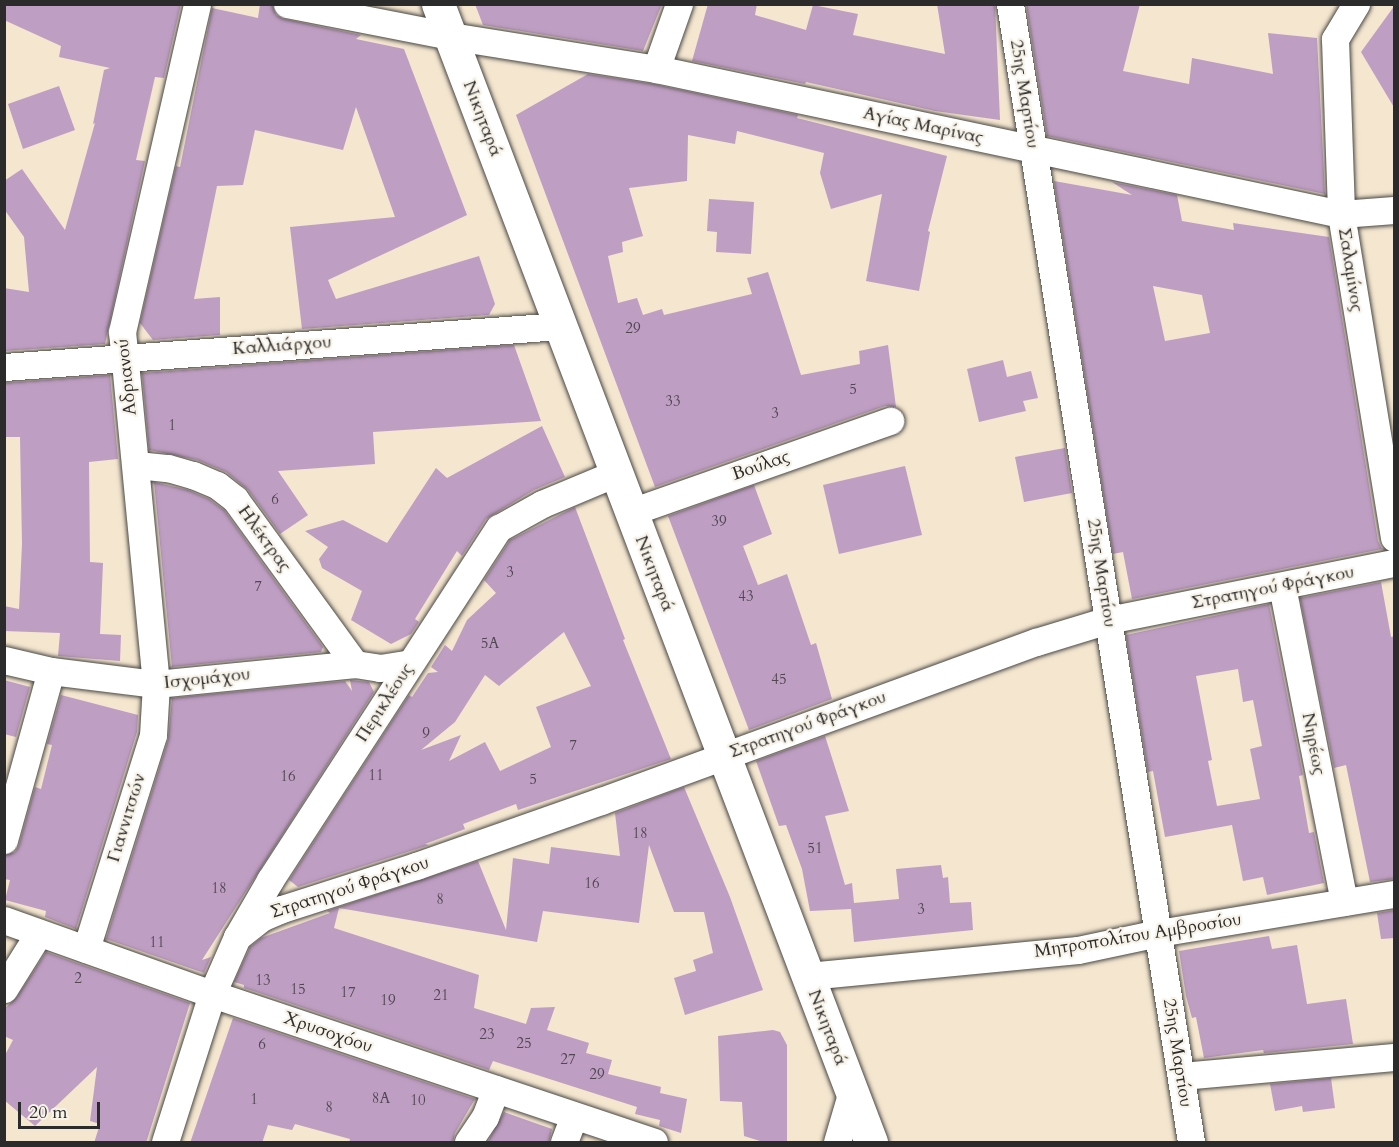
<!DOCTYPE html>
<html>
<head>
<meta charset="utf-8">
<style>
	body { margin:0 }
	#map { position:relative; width:1399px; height:1147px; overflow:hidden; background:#f4e6cf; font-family:Cardo,serif }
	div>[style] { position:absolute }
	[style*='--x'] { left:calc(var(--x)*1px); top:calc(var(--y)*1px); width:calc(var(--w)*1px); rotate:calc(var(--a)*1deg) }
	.building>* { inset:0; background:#bf9ec3 }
	.roads { filter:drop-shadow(0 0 2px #494744) drop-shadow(0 0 2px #494744) }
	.street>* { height:27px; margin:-13.5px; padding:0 13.5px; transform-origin:13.5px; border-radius:13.5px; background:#fff }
	.secondary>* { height:33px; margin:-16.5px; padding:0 16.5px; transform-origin:16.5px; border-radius:16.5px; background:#fff }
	span { translate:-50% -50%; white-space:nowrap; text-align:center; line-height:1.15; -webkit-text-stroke:4.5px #f7f3e8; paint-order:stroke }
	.number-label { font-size:15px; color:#504851 }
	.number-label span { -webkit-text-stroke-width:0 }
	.street-label { font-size:18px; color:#2b2b2b }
	.frame { position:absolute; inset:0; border:6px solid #2b2b2b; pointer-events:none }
	.scale { position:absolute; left:18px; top:1102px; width:82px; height:27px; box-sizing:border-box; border:3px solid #2b2b2b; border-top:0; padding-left:8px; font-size:18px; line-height:21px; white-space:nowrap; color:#2b2b2b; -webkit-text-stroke:4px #f7f3e8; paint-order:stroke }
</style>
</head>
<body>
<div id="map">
	<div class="building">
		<div style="clip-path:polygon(4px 4px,181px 4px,164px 78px,155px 77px,136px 160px,145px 161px,105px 344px,4px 351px,4px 288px,29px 292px,24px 237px,4px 209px,4px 181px,22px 169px,65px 230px,95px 123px,93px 124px,104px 70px,110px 68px,59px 57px,61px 46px,4px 20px)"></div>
		<div style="clip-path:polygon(260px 4px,272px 4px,276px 15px,284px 19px,361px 35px,356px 39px,404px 49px,467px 215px,328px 280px,336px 299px,479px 256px,495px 304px,489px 315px,302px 329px,290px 227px,395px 217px,356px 107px,343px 150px,255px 130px,243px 185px,217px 186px,194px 299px,220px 297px,220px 335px,153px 340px,140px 323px,176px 166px,180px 167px,212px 8px,258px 18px)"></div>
		<div style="clip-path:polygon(475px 4px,662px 4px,643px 51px,483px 25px)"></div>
		<div style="clip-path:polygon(708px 4px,757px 4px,755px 15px,806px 30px,813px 5px,858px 14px,853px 35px,945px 54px,937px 4px,995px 4px,1000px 120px,935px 111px,806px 82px,805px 84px,692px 61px)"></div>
		<div style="clip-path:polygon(1026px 4px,1140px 4px,1123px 71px,1189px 84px,1192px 58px,1273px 74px,1268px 33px,1317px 38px,1325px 194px,1047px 136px)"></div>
		<div style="clip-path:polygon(1395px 5px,1395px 109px,1361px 52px)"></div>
		<div style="clip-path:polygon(588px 74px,653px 84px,798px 115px,797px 118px,947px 156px,928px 231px,930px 232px,919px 291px,866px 281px,882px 194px,831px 209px,820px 173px,824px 153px,737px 131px,735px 144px,688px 135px,687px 181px,629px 188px,643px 236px,622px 242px,623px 252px,608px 256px,618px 303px,637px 298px,643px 315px,662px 309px,664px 315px,752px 294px,747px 278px,768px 272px,801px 375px,860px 364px,859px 351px,888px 345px,896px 407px,885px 406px,655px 487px,516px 115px)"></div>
		<div style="clip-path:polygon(59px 86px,75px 130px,23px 149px,8px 104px)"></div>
		<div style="clip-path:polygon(evenodd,1054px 181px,1132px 195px,1112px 182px,1177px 195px,1182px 221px,1234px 230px,1233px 223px,1329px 237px,1378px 541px,1382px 549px,1132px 599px,1123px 552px,1113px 554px,1054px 181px,1153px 286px,1202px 295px,1210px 333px,1165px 341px,1153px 286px)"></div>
		<div style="clip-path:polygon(709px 199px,754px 202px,751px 254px,716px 252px,717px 232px,707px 231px)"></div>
		<div style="clip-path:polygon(514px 345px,541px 421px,373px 432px,375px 464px,278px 471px,308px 515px,280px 534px,248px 490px,226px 472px,197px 460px,149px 450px,142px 373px)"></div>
		<div style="clip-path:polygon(1003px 360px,1007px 377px,1031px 371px,1038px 398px,1023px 401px,1026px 411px,979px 422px,967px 369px)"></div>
		<div style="clip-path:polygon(110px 375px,118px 459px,89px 462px,90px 562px,103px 563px,100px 634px,121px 635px,120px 661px,58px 656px,60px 633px,4px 631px,4px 606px,19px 609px,22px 544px,20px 437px,4px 437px,4px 383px)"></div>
		<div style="clip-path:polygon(542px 426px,565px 477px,534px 490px,486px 519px,462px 556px,457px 551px,415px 619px,419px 622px,411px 634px,391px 644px,351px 620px,362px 591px,322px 568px,319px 559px,328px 547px,305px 531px,343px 520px,387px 543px,436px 468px,447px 478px)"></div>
		<div style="clip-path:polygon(1065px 448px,1072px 493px,1024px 502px,1015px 457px)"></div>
		<div style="clip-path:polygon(905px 466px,922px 535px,839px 554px,823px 485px)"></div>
		<div style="clip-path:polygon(154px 482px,188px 490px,209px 499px,224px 510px,323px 647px,321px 652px,172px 667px)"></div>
		<div style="clip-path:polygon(754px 485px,772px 534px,743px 546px,758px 585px,787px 574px,811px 645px,816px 643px,832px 699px,749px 730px,668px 516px)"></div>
		<div style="clip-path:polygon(evenodd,575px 507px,625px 639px,623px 640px,671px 759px,518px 810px,516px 804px,463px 824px,465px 829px,425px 844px,429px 845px,298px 887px,289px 880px,409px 695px,412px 697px,428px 673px,438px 672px,431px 667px,445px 645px,452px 651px,467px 620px,496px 593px,484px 580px,510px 540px,575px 507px,564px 632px,591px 686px,536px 707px,551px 747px,500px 771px,485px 742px,449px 761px,461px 735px,421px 750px,455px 722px,485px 675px,499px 686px,564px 632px)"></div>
		<div style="clip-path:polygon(1381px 582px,1391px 637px,1395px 636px,1395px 879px,1370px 882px,1346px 765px,1334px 768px,1300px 598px)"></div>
		<div style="clip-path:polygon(evenodd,1269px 604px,1303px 775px,1299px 776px,1309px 833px,1314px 832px,1324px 883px,1267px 895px,1263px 877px,1243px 881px,1232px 825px,1165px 837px,1153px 771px,1148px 772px,1126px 635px,1269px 604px,1238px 669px,1243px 702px,1253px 700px,1262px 746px,1250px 749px,1260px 799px,1217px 806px,1208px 761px,1212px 760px,1196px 676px,1238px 669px)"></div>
		<div style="clip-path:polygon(4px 680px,30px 687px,16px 737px,4px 734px)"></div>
		<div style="clip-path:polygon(350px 680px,369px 682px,374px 692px,202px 960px,211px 957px,204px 973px,106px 939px,168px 740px,172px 698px,345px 681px,352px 691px)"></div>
		<div style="clip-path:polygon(61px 695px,138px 715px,137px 732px,76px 929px,45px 917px,46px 911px,5px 900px,10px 880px,4px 879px,4px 855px,15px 852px,19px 845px,35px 787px,41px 789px,52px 745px,47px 744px)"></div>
		<div style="clip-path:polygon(825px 736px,849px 811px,825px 816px,845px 885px,852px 883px,854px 903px,899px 899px,896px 869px,941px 865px,943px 878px,948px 877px,950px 903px,971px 902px,973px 930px,854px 942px,851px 909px,810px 911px,802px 869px,786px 825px,779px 826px,756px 761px)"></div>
		<div style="clip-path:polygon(684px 787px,730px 897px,763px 990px,685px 1015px,674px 978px,696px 971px,693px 960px,713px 953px,704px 912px,674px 912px,649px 845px,639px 923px,543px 911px,537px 942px,339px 908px,334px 928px,479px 975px,474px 1008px,526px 1024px,531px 1008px,555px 1007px,547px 1030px,589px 1043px,586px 1053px,612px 1060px,608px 1074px,661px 1087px,660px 1093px,687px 1099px,681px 1133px,659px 1126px,660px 1120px,635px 1114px,637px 1107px,493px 1061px,489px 1070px,244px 988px,244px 985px,234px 982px,250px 947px,261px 938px,330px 913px,327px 911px,478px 861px,506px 930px,513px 858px,549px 864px,551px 847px,620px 856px,615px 813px)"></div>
		<div style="clip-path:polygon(1395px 910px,1395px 938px,1381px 939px,1377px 913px)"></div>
		<div style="clip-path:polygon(1269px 936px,1272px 949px,1297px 945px,1307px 1004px,1346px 999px,1353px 1044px,1264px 1053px,1263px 1050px,1204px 1058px,1196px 1017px,1192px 1018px,1186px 996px,1179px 951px)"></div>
		<div style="clip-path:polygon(46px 952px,190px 1003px,146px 1143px,94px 1143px,100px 1124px,90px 1121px,97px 1067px,35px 1126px,4px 1100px,4px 1057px,13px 1040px,4px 1036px,4px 1009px,17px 997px)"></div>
		<div style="clip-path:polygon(233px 1018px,475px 1099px,455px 1133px,453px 1143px,349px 1143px,350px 1139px,295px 1124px,292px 1130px,268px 1125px,262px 1143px,190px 1143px)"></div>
		<div style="clip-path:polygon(773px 1030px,780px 1032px,787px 1045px,787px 1143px,766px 1143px,744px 1136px,742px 1102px,720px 1101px,718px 1036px)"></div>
		<div style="clip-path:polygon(1331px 1078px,1335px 1108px,1303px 1112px,1302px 1106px,1275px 1111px,1270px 1084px)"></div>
		<div style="clip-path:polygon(504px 1112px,552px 1129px,549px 1143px,487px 1143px)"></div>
	</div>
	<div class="roads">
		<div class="street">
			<div style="--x:287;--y:4;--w:166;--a:11.1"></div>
			<div style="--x:450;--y:36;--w:209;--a:9.1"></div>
			<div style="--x:656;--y:69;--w:700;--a:11.95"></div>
			<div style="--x:1341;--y:214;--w:53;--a:-4.3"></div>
			<div style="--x:1010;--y:4;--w:1152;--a:80.96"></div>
			<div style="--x:1356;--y:4;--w:41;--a:121"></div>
			<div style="--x:1335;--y:39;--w:175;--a:88"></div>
			<div style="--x:1341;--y:214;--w:328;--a:80.7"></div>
			<div style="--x:656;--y:69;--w:69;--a:-70.5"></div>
			<div style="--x:4;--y:367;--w:558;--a:-4.22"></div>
			<div style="--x:137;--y:465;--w:31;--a:6"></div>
			<div style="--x:168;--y:468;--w:26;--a:16"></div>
			<div style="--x:193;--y:475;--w:26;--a:23"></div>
			<div style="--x:217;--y:485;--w:23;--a:38"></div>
			<div style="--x:235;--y:499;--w:204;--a:54"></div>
			<div style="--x:631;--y:512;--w:275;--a:-19.4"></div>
			<div style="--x:1282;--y:586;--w:322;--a:78.9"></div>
			<div style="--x:4;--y:660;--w:48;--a:13.2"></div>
			<div style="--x:51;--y:671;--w:106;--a:7.1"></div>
			<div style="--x:156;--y:684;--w:200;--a:-5.7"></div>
			<div style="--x:355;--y:664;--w:25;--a:9"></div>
			<div style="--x:380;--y:668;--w:30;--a:-9"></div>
			<div style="--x:4;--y:840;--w:175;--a:-74.5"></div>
			<div style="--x:4;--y:920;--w:221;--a:19.6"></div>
			<div style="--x:212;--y:994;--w:466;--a:18.5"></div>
			<div style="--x:237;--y:937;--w:33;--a:-38"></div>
			<div style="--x:263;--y:917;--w:21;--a:-23"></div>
			<div style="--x:282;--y:909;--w:141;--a:-17.8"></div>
			<div style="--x:416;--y:866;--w:196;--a:-19.4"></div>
			<div style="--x:601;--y:801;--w:463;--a:-20.1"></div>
			<div style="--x:1036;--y:642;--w:75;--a:-17"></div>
			<div style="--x:1108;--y:620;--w:292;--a:-11.3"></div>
			<div style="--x:86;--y:949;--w:224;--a:-72.6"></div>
			<div style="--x:153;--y:735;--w:51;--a:-86.6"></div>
			<div style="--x:156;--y:684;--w:354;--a:-95.5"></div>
			<div style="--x:122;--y:332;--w:336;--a:-77.1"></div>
			<div style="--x:808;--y:976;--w:271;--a:-5.5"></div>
			<div style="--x:1078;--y:950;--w:82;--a:-12"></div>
			<div style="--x:1158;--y:933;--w:239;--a:-9.4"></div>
			<div style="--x:4;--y:989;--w:66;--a:-58"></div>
			<div style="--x:1181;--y:1076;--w:214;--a:-5.1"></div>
			<div style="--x:165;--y:1142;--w:155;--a:-72.4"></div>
			<div style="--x:212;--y:994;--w:62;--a:-66.3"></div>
			<div style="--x:237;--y:937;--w:66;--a:-59.9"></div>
			<div style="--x:270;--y:880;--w:420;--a:-57"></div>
			<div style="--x:499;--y:528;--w:49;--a:-29.2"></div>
			<div style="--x:542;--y:504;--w:80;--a:-22.7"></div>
			<div style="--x:468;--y:1142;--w:30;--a:-56"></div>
			<div style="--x:485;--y:1117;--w:30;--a:-69"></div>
			<div style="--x:564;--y:1142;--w:28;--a:-69"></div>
			<div style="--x:837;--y:1142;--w:53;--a:-73.6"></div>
		</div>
		<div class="secondary">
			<div style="--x:438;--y:4;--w:1218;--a:69.17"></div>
		</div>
	</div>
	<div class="number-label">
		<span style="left:633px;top:329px">29</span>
		<span style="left:853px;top:390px">5</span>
		<span style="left:673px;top:402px">33</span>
		<span style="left:775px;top:414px">3</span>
		<span style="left:172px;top:426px">1</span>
		<span style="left:275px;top:500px">6</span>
		<span style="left:719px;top:522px">39</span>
		<span style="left:510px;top:573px">3</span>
		<span style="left:258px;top:587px">7</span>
		<span style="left:746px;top:597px">43</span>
		<span style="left:490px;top:644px">5Α</span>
		<span style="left:779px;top:680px">45</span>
		<span style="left:426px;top:734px">9</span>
		<span style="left:573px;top:746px">7</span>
		<span style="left:376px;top:776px">11</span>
		<span style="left:288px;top:777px">16</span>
		<span style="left:533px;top:780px">5</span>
		<span style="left:640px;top:834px">18</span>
		<span style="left:815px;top:849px">51</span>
		<span style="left:592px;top:884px">16</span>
		<span style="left:219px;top:889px">18</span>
		<span style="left:440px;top:900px">8</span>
		<span style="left:921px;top:910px">3</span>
		<span style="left:157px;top:943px">11</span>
		<span style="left:78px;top:979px">2</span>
		<span style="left:263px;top:981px">13</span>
		<span style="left:298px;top:990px">15</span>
		<span style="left:348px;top:993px">17</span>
		<span style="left:441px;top:996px">21</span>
		<span style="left:388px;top:1001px">19</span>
		<span style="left:487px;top:1035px">23</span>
		<span style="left:524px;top:1044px">25</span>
		<span style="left:262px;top:1045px">6</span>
		<span style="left:568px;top:1060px">27</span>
		<span style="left:597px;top:1075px">29</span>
		<span style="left:381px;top:1099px">8Α</span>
		<span style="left:254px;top:1100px">1</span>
		<span style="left:418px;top:1101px">10</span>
		<span style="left:329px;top:1108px">8</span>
	</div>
	<div class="street-label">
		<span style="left:1024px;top:94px;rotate:81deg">25ης Μαρτίου</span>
		<span style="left:482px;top:119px;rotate:69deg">Νικηταρά</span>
		<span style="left:923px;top:126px;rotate:12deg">Αγίας Μαρίνας</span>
		<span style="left:1350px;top:270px;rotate:81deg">Σαλαμίνος</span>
		<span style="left:282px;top:346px;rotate:-4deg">Καλλιάρχου</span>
		<span style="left:127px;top:377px;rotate:-96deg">Αδριανού</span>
		<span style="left:761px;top:466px;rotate:-19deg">Βούλας</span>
		<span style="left:264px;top:539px;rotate:54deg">Ηλέκτρας</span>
		<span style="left:1101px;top:573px;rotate:81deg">25ης Μαρτίου</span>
		<span style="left:654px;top:574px;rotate:69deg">Νικηταρά</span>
		<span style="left:1273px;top:588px;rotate:-11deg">Στρατηγού Φράγκου</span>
		<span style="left:207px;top:679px;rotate:-6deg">Ισχομάχου</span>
		<span style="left:385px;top:703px;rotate:-57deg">Περικλέους</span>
		<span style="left:808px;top:725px;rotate:-20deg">Στρατηγού Φράγκου</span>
		<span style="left:1313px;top:744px;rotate:79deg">Νηρέως</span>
		<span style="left:127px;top:818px;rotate:-73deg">Γιαννιτσών</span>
		<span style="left:350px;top:888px;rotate:-18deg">Στρατηγού Φράγκου</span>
		<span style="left:1138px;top:936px;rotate:-9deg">Μητροπολίτου Αμβροσίου</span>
		<span style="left:827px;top:1028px;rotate:69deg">Νικηταρά</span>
		<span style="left:328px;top:1033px;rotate:19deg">Χρυσοχόου</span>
		<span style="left:1177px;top:1053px;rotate:81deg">25ης Μαρτίου</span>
	</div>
	<div class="frame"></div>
	<div class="scale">20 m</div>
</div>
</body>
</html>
